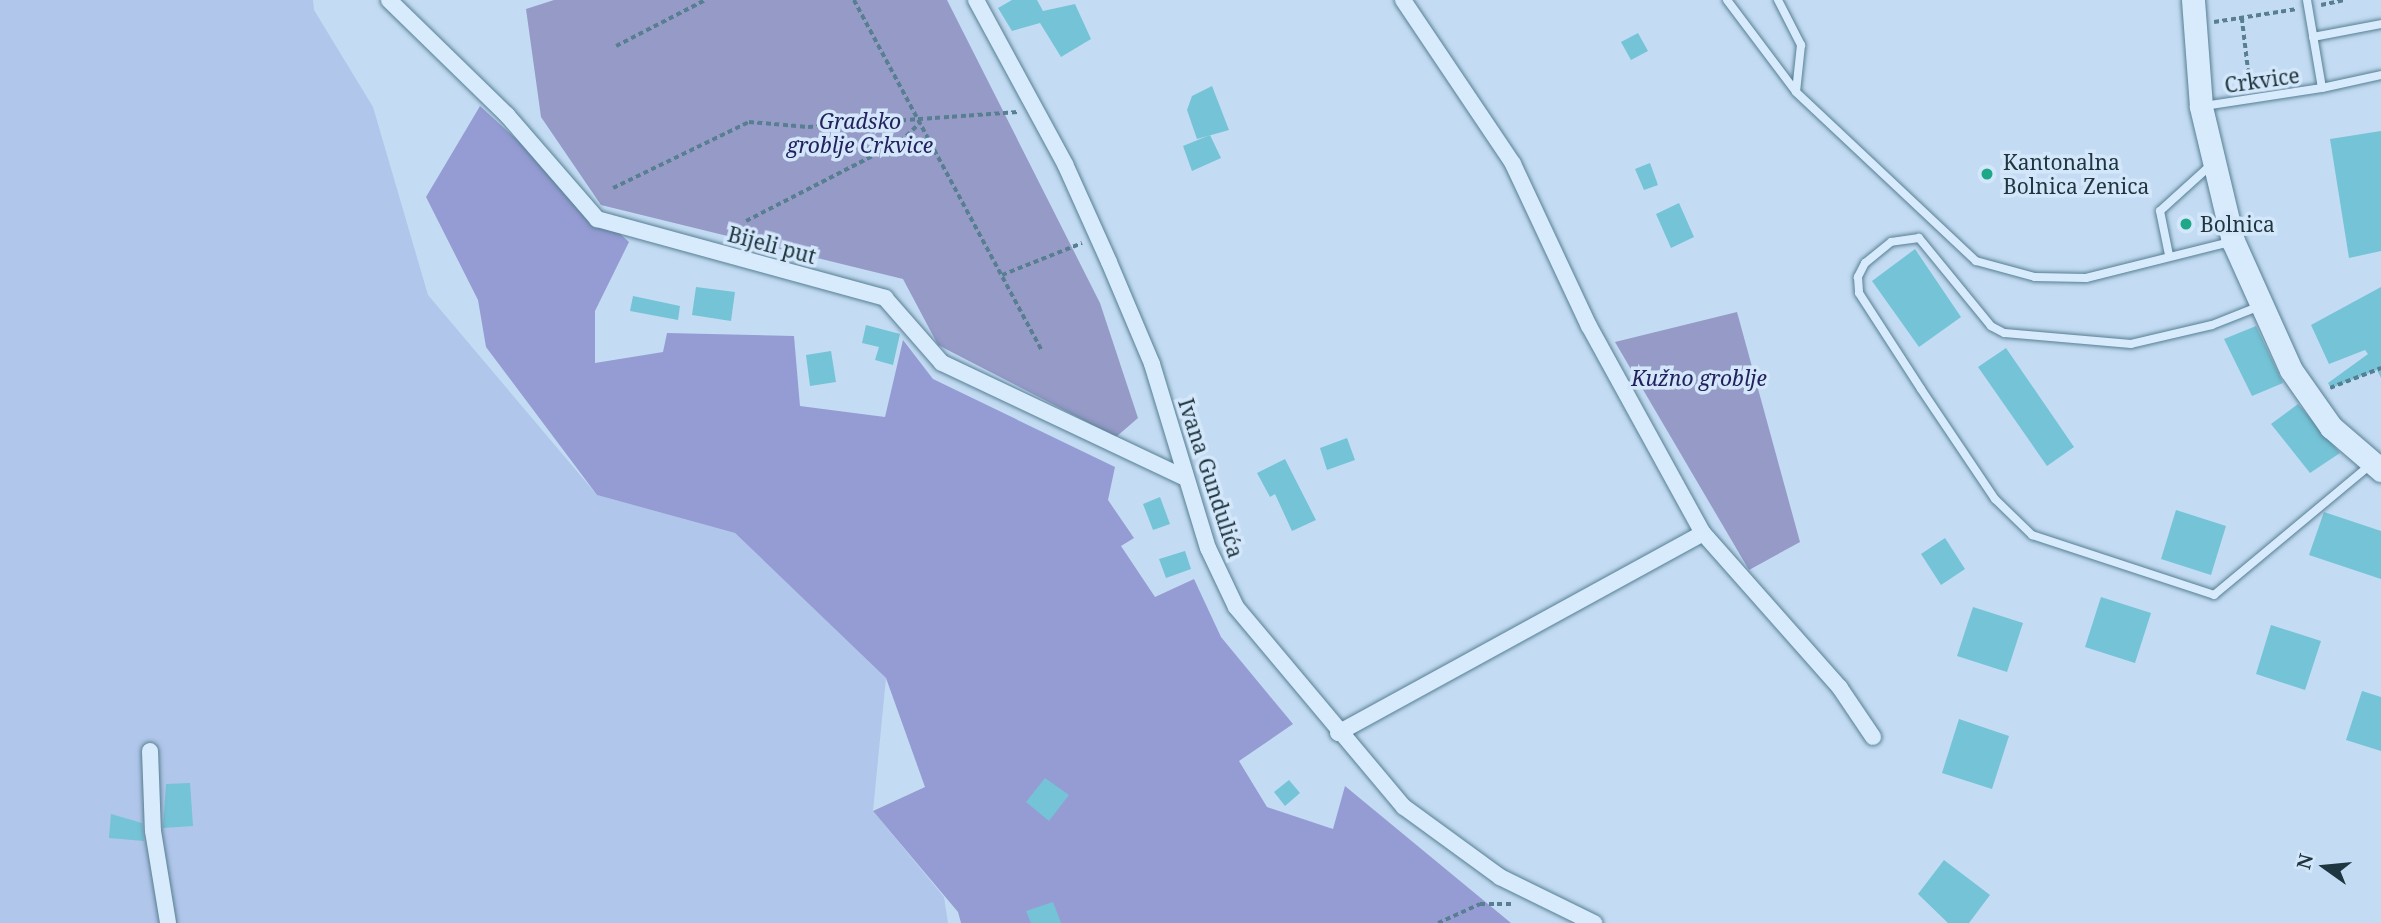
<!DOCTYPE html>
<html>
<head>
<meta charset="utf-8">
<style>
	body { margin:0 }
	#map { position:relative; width:2381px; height:923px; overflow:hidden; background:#c3dcf3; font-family:"Noto Serif",serif }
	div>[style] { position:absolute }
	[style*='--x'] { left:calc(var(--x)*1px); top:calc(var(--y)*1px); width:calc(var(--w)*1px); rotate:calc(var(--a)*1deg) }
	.farmland>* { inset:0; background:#b0c6ea }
	.green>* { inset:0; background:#959cd3 }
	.cemetery>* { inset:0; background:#959ac7 }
	.building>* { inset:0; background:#75c3d6 }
	.path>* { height:3.5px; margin-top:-1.75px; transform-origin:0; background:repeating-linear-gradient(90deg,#577f91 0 5px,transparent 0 8.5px) }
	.roads { filter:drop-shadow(0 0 2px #577f91) drop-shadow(0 0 2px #577f91) }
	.service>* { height:8px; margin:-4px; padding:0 4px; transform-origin:4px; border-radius:4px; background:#d8ebfd }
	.minor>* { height:16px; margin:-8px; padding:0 8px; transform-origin:8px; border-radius:8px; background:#d8ebfd }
	.secondary>* { height:23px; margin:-11.5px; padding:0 11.5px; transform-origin:11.5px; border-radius:11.5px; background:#d8ebfd }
	.dots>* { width:19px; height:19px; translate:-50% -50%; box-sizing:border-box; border:4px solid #d4e7fa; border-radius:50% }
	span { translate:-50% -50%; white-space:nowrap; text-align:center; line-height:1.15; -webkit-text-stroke:7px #d4e7fa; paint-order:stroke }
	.street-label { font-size:21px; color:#1d363f }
	.park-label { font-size:21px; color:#23215e; font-style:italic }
	.poi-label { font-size:21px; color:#1d363f }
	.left { translate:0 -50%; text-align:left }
	.north { position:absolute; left:2290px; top:832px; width:70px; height:70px; -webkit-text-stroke:5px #d4e7fa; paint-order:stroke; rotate:285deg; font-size:19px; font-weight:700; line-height:28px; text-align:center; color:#1d363f }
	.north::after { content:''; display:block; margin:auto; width:24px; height:32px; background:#1d363f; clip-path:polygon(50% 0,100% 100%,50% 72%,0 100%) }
</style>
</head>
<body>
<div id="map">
	<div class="farmland">
		<div style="clip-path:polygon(0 0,313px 0,314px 10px,373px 107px,428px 295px,597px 495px,735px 533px,886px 678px,873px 811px,944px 897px,948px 923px,0 923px)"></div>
	</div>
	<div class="green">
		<div style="clip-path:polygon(480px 106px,629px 242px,595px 311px,595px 363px,663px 352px,667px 333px,794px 336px,800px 406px,885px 417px,903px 340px,933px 379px,1115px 467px,1108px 500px,1134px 538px,1121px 546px,1155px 597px,1194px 579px,1221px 637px,1293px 724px,1239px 761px,1267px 807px,1333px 829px,1345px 786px,1511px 923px,961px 923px,958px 912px,873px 811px,925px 787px,886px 678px,735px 533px,597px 495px,486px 347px,478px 300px,426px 197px)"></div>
	</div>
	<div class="cemetery">
		<div style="clip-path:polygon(554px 0,947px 0,1100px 303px,1138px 418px,1116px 437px,938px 345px,903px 279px,601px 205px,541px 117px,526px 9px)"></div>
		<div style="clip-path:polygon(1737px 312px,1800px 542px,1749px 570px,1615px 342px)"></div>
	</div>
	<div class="building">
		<div style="clip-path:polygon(1012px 0,1037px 0,1043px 11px,1075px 4px,1091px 39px,1061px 57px,1040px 23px,1012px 31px,998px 8px)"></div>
		<div style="clip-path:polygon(1638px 33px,1648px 51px,1631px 60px,1621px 42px)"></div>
		<div style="clip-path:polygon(1212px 86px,1229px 130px,1197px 139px,1187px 110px,1192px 96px)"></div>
		<div style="clip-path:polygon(2381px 131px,2381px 251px,2349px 258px,2330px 139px)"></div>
		<div style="clip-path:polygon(1210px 135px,1221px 158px,1192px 171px,1183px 146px)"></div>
		<div style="clip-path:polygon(1650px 163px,1658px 185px,1644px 190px,1635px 169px)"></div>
		<div style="clip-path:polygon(1679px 203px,1694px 237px,1671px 248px,1656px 214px)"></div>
		<div style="clip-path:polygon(1915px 249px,1961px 317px,1919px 347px,1872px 281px)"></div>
		<div style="clip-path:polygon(696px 287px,735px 292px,731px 321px,692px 315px)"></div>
		<div style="clip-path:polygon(2381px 287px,2381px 378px,2377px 370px,2331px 388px,2328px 383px,2368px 354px,2365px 350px,2329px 364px,2311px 325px)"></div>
		<div style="clip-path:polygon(633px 296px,680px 306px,678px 320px,630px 311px)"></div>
		<div style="clip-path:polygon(866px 325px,900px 334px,893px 365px,875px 360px,879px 347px,862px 343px)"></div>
		<div style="clip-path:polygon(2256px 326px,2283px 383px,2252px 396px,2224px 339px)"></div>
		<div style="clip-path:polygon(2006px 348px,2074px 447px,2047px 466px,1978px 367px)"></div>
		<div style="clip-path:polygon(831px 351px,836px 382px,810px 386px,806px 355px)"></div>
		<div style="clip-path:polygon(2298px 404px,2340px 453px,2310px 473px,2271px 424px)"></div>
		<div style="clip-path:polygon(1347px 438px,1355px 460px,1327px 470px,1320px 448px)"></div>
		<div style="clip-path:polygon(1285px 459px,1316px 520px,1292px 531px,1275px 494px,1270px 497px,1257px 473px)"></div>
		<div style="clip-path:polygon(1160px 497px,1170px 524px,1153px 530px,1143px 504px)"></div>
		<div style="clip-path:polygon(2176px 510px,2226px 526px,2211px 575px,2161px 559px)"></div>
		<div style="clip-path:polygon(2324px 512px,2381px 531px,2381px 579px,2309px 555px)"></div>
		<div style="clip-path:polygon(1945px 538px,1965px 569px,1941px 585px,1921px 554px)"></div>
		<div style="clip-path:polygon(1185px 551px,1191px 569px,1166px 578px,1159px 559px)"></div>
		<div style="clip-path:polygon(2101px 597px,2151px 613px,2135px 663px,2085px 647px)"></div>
		<div style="clip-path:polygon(1973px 607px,2023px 623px,2007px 672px,1957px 656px)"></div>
		<div style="clip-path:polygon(2271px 625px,2321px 641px,2305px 690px,2256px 674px)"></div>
		<div style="clip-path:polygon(2362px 691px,2381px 697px,2381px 751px,2346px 740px)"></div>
		<div style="clip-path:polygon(1959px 719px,2009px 736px,1992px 789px,1942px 773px)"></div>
		<div style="clip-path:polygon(1045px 778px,1069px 795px,1049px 821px,1026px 802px)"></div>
		<div style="clip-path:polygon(1289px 780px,1300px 793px,1285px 806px,1274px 792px)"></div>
		<div style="clip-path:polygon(190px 783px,193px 826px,163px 828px,166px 784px)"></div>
		<div style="clip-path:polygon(111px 814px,142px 823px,144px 841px,109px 838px)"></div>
		<div style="clip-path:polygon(1944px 860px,1990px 895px,1969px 923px,1948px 923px,1918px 894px)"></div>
		<div style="clip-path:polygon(1053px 902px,1061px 923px,1031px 923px,1026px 911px)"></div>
	</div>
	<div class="path">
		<div style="--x:854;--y:0;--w:398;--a:61.8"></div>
		<div style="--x:2321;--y:5;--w:25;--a:-12"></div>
		<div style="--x:2242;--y:18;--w:67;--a:83.2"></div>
		<div style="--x:2214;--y:22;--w:84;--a:-8.9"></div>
		<div style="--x:616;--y:46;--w:100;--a:-27.3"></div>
		<div style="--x:613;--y:188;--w:151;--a:-25.9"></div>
		<div style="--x:749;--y:122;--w:59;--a:4.8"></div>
		<div style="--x:808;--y:127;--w:211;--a:-4.1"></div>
		<div style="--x:746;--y:221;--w:173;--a:-27.2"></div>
		<div style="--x:900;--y:142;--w:28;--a:-44"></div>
		<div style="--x:1002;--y:275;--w:86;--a:-21.8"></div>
		<div style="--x:2330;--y:388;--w:55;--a:-21.4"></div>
		<div style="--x:1438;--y:923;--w:46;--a:-24.3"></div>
		<div style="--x:1480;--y:904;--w:33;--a:0"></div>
	</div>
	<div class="roads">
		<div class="service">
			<div style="--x:1727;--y:0;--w:115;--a:53.1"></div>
			<div style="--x:1796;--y:92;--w:247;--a:43.2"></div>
			<div style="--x:1976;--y:261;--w:61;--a:15.2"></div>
			<div style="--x:2035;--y:277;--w:51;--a:1.1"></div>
			<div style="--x:2086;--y:278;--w:148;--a:-14"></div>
			<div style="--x:1778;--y:0;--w:51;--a:62.9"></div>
			<div style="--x:1801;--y:45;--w:47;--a:96.1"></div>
			<div style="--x:2313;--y:37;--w:69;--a:-10.8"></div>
			<div style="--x:2322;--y:88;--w:60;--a:-12.4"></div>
			<div style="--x:2204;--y:106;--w:119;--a:-8.7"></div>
			<div style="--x:2322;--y:88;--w:89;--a:-99.7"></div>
			<div style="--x:2169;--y:255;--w:45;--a:-101.6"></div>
			<div style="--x:2160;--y:211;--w:70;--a:-42.1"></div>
			<div style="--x:2260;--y:306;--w:52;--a:158.4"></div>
			<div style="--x:2212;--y:325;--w:83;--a:166.8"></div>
			<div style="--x:2131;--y:344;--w:127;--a:-175"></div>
			<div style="--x:2004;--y:333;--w:15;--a:-152"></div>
			<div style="--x:1991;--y:326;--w:114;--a:-129.3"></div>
			<div style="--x:1919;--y:238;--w:28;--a:172"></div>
			<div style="--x:1891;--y:242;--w:33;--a:141"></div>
			<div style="--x:1865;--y:263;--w:16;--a:117"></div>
			<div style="--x:1858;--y:277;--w:16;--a:86"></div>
			<div style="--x:1859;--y:293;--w:114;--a:57.1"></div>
			<div style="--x:1921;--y:389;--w:133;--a:56.1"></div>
			<div style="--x:1995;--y:499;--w:52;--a:44.2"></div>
			<div style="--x:2032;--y:535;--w:192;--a:18.2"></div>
			<div style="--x:2214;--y:595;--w:203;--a:-39.8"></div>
		</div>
		<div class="minor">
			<div style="--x:389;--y:0;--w:165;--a:44.3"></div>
			<div style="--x:507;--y:115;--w:138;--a:49.1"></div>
			<div style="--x:597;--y:219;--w:299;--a:15.3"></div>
			<div style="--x:885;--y:298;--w:86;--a:48.8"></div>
			<div style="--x:942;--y:363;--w:269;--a:25.3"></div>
			<div style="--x:976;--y:0;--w:187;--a:61.5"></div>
			<div style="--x:1065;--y:164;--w:107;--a:65.8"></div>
			<div style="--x:1109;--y:262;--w:111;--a:67.1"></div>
			<div style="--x:1152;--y:364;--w:192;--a:73.1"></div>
			<div style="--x:1208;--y:548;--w:65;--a:64.6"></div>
			<div style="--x:1236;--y:607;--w:261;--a:50"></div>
			<div style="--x:1404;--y:807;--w:119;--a:36.1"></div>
			<div style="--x:1500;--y:877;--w:105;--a:26.1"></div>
			<div style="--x:1403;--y:0;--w:197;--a:56.1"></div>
			<div style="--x:1513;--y:164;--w:179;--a:64.9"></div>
			<div style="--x:1589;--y:326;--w:236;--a:61.2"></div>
			<div style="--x:1703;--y:533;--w:207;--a:48.5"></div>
			<div style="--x:1840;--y:688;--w:59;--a:56"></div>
			<div style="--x:1338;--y:733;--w:416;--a:-28.7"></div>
			<div style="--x:150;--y:751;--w:80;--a:87.9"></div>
			<div style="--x:153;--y:831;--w:93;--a:80.7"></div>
		</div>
		<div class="secondary">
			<div style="--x:2193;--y:0;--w:107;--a:85.7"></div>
			<div style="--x:2201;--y:107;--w:138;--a:76.6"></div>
			<div style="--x:2233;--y:241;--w:141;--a:65.8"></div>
			<div style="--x:2291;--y:370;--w:70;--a:54.9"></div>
			<div style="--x:2331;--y:427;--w:66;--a:40.7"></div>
		</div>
	</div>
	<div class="dots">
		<div style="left:1987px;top:174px;background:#1fa888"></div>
		<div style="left:2186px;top:224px;background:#1fa888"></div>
	</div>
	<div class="street-label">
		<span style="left:2262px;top:80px;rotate:-8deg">Crkvice</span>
		<span style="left:772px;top:245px;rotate:15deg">Bijeli put</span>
		<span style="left:1211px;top:478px;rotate:72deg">Ivana Gundulića</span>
	</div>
	<div class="park-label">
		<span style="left:860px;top:133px">Gradsko<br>groblje Crkvice</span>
		<span style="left:1699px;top:378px">Kužno groblje</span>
	</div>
	<div class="poi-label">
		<span class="left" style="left:2003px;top:174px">Kantonalna<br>Bolnica Zenica</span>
		<span class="left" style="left:2200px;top:224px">Bolnica</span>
	</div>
	<div class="north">N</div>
</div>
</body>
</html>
